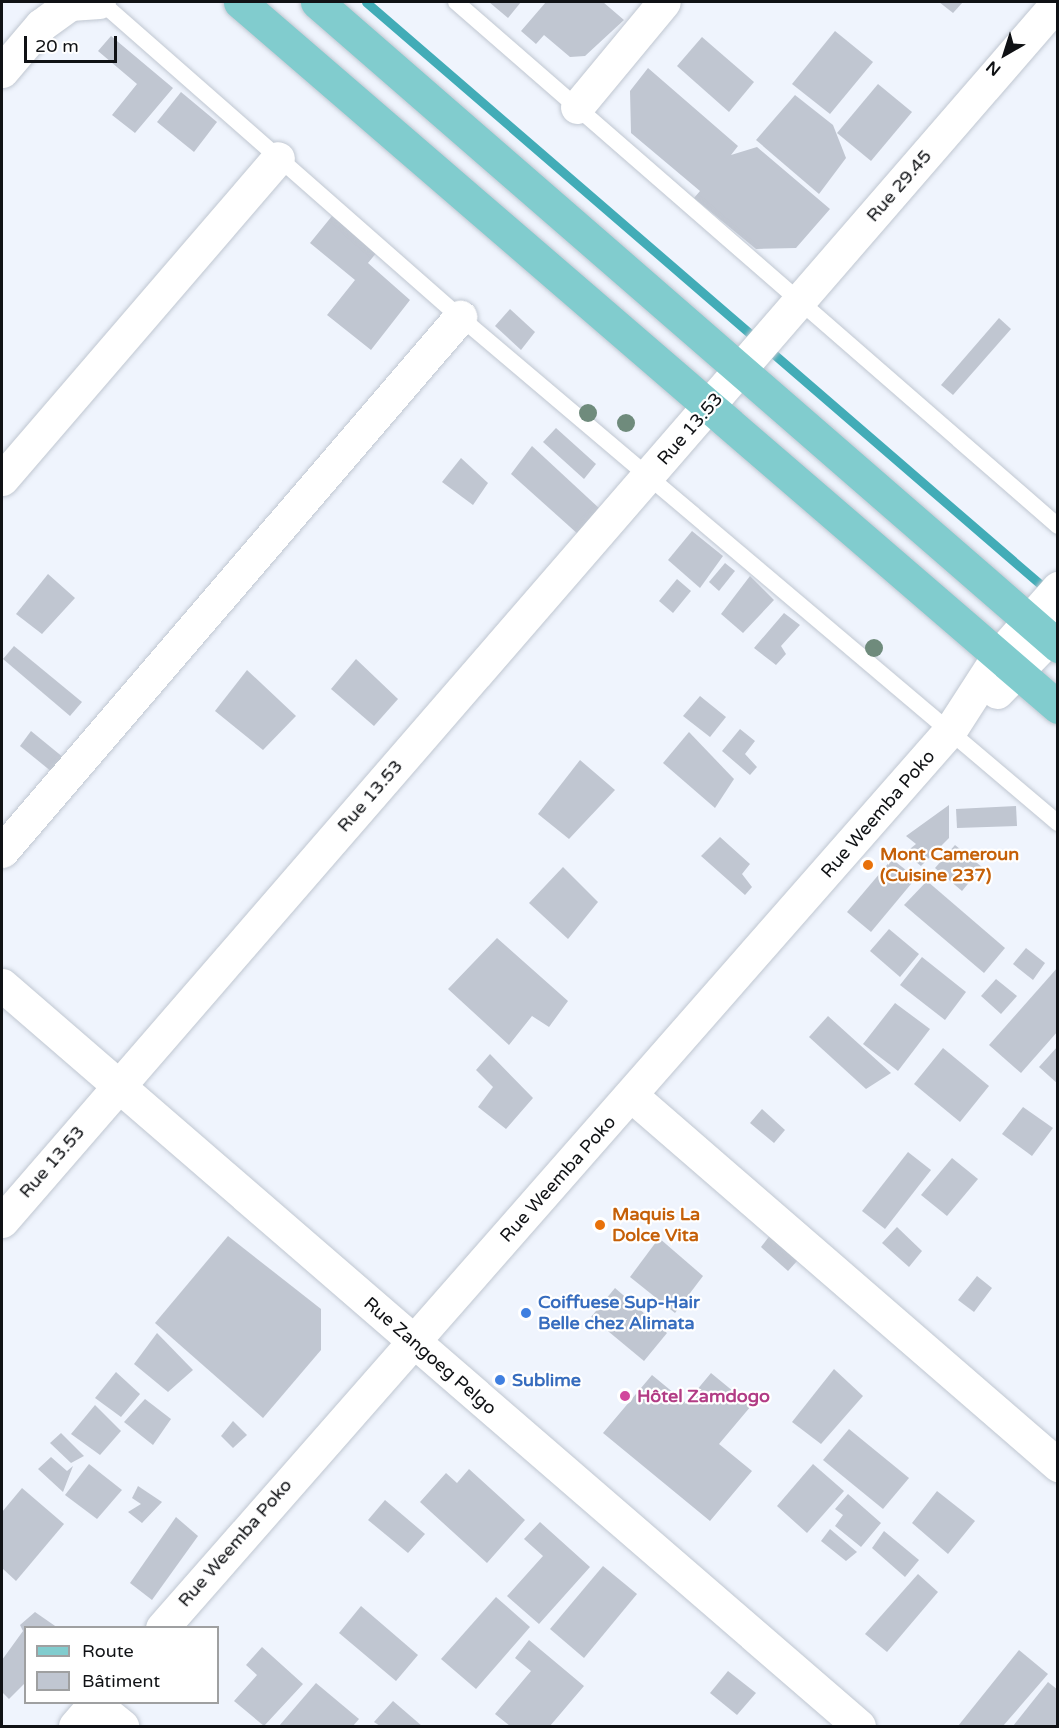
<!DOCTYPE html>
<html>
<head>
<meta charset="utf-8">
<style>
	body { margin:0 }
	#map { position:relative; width:1059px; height:1728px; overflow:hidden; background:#eff4fd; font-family:"Varela Round",sans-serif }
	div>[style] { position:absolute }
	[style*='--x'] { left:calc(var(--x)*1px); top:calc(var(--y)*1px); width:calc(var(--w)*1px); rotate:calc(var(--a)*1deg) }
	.stream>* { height:9px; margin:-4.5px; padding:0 4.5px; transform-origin:4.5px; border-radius:4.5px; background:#42acb7 }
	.building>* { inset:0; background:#c0c6d1 }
	.roads { filter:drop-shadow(0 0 2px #c0c7d1) drop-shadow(0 0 2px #c0c7d1) }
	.lane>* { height:16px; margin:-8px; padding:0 8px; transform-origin:8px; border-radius:8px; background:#fff }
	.street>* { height:33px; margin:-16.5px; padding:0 16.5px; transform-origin:16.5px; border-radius:16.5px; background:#fff }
	.primary>* { height:33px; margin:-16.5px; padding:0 16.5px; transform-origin:16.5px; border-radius:16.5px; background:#81ccce }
	.trees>* { width:18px; height:18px; margin:-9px; border-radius:50%; background:#6f8b7c }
	.dots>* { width:16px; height:16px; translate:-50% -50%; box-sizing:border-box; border:3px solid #fff; border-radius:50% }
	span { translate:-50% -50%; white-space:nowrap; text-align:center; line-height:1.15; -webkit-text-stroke:4.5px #fff; paint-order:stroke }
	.street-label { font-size:18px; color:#101215 }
	.food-label { font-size:18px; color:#c56008; font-weight:700 }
	.left { translate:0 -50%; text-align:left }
	.shop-label { font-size:18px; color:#366cbe; font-weight:700 }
	.hotel-label { font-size:18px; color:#b23c85; font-weight:700 }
	.frame { position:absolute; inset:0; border:3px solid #101215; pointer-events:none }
	.legend { position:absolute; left:24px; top:1626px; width:195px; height:78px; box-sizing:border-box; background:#fff; border:2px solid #9fa0a1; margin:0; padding:8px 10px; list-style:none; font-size:18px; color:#101215 }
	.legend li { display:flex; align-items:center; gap:12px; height:30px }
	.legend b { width:30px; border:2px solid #9fa0a1 }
	.north { position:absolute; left:975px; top:24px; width:60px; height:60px; -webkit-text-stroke:4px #fff; paint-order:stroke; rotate:219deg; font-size:16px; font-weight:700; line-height:24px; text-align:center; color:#101215 }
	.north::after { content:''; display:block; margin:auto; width:21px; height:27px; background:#101215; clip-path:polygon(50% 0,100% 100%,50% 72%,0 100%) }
	.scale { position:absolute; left:24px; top:36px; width:93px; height:27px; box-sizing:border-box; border:3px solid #101215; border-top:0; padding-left:8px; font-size:18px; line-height:21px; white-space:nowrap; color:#101215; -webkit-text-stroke:4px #fff; paint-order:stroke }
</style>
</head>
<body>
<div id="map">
	<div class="stream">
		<div style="--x:366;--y:2;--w:900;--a:40.81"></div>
	</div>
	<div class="building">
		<div style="clip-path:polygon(489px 2px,521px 2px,508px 18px)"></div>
		<div style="clip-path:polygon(546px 2px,603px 2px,624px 20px,585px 56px,570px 57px,544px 35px,536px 44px,521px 31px)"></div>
		<div style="clip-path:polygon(939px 2px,963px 2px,953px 13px)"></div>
		<div style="clip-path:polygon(835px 31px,873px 62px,830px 114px,792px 84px)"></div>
		<div style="clip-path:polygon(111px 36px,173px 88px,135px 133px,112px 115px,137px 84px,98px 51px)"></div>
		<div style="clip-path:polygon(702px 37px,754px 82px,729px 112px,677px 66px)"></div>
		<div style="clip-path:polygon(648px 68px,738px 146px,731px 155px,757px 147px,830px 209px,796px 248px,756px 249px,694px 198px,700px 191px,631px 133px,630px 91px)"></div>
		<div style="clip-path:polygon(878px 84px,912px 112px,871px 161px,837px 133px)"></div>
		<div style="clip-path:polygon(181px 92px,217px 122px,194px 152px,157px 122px)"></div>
		<div style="clip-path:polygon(795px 95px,833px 125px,846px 158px,819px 194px,756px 140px)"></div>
		<div style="clip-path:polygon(332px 216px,377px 252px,368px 263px,410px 300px,371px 350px,327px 315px,355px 280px,310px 243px)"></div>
		<div style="clip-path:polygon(510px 309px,535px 332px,521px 350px,495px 326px)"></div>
		<div style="clip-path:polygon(999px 318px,1011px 329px,953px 395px,941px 385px)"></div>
		<div style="clip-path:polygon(556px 428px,596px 464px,584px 479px,543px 442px)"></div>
		<div style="clip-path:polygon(532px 446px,600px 509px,579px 535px,511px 474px)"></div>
		<div style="clip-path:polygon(461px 458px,488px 483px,473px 505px,442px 482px)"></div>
		<div style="clip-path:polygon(692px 531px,723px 556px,700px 588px,668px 560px)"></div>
		<div style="clip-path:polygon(725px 563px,735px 571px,719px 591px,709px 582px)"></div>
		<div style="clip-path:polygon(48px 574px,75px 598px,42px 634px,16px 614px)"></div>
		<div style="clip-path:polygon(750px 576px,774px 600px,743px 633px,721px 614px)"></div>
		<div style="clip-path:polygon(677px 579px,691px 591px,673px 613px,659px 601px)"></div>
		<div style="clip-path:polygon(784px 613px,800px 625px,781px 646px,786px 654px,776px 665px,754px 648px)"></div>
		<div style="clip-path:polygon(14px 646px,82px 702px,70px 716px,3px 659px)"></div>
		<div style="clip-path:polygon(356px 659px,398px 699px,374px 726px,331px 689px)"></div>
		<div style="clip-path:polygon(247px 670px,296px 716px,263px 750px,215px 711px)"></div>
		<div style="clip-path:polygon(700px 696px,726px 717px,710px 737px,683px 716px)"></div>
		<div style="clip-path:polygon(740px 729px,755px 741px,745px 754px,757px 767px,750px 775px,722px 751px)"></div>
		<div style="clip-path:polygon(31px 731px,64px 758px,52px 772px,20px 746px)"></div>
		<div style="clip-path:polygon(689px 732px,734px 779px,715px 808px,663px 763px)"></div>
		<div style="clip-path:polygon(580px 760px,615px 790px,569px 839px,538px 814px)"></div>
		<div style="clip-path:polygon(949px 805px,949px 838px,921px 866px,905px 853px,916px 844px,906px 836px)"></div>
		<div style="clip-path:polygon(1016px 806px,1017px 826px,957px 828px,956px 809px)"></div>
		<div style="clip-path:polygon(720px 837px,750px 864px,742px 874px,752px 887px,745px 895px,701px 856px)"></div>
		<div style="clip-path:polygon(955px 845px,982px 867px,962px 891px,935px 868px)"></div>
		<div style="clip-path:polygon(892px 859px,916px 878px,871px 932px,847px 912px)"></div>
		<div style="clip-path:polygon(563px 867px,598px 902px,568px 939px,529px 903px)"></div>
		<div style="clip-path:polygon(927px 881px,1005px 948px,984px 973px,904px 905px)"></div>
		<div style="clip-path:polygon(889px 929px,919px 954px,900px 977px,870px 951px)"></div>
		<div style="clip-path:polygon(497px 938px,568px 1001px,549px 1027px,532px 1016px,509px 1045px,448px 989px)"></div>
		<div style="clip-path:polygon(1026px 948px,1045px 963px,1033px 980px,1013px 964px)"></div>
		<div style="clip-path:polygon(922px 957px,966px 992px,945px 1020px,900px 985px)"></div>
		<div style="clip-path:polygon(1058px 967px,1058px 1031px,1021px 1073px,989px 1045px)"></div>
		<div style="clip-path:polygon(996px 979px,1017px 996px,1001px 1014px,981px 996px)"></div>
		<div style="clip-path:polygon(895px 1003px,930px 1029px,898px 1071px,863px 1044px)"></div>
		<div style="clip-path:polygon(828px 1016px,891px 1073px,866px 1089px,809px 1037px)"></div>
		<div style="clip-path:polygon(1058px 1046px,1058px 1084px,1039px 1067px)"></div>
		<div style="clip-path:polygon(943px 1048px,989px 1086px,960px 1122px,914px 1084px)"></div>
		<div style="clip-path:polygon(490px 1054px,533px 1098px,506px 1129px,478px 1107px,493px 1087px,476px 1070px)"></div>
		<div style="clip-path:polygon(1023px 1107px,1053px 1128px,1032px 1156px,1002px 1134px)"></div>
		<div style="clip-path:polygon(762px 1109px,785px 1130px,774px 1143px,750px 1123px)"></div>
		<div style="clip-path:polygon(908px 1152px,931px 1170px,885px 1229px,862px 1211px)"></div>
		<div style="clip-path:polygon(952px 1158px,978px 1179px,947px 1216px,921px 1195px)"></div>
		<div style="clip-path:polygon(897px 1227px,922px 1251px,909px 1267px,882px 1243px)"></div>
		<div style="clip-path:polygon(771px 1234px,798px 1260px,788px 1271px,761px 1247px)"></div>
		<div style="clip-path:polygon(228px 1236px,321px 1309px,321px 1350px,263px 1418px,155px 1323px)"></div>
		<div style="clip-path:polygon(659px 1238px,703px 1276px,675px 1313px,630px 1277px)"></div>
		<div style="clip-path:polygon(977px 1276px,992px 1288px,974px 1312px,958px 1300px)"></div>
		<div style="clip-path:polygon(615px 1288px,667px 1333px,644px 1361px,591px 1317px)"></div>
		<div style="clip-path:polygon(157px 1333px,193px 1370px,168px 1392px,134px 1364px)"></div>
		<div style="clip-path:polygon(834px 1369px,863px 1396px,821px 1444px,792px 1422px)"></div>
		<div style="clip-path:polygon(116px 1372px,140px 1394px,121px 1417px,95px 1398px)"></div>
		<div style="clip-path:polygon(711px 1373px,751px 1406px,719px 1444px,752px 1471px,710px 1521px,603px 1433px,652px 1375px,686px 1403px)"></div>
		<div style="clip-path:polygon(145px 1399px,171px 1419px,153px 1445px,124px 1422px)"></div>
		<div style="clip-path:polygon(95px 1405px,121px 1431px,100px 1455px,71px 1434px)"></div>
		<div style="clip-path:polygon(233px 1421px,247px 1435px,233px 1448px,221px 1436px)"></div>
		<div style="clip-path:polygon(849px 1429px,909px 1478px,883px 1509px,823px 1460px)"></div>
		<div style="clip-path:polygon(61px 1433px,84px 1456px,71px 1463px,50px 1443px)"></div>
		<div style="clip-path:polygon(51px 1457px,67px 1471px,73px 1466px,63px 1492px,38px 1469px)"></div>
		<div style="clip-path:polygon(89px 1464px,122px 1490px,97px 1519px,65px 1495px)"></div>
		<div style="clip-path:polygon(813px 1464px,844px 1491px,807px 1533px,777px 1506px)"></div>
		<div style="clip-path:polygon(469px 1469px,525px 1520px,487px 1563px,420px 1502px,446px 1473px,457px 1483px)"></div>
		<div style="clip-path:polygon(138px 1486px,162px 1502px,142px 1523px,128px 1512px,141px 1504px,132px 1498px)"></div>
		<div style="clip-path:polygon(22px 1488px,64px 1524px,16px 1581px,2px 1568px,2px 1512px)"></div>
		<div style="clip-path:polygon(937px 1491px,975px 1521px,948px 1554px,912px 1523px)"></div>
		<div style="clip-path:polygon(848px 1494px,881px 1523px,861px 1547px,835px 1526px,843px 1515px,835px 1509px)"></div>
		<div style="clip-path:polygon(385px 1500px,425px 1534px,408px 1553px,368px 1520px)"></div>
		<div style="clip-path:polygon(176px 1517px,198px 1536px,152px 1600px,130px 1583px)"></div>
		<div style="clip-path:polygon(540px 1522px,590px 1567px,539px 1624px,507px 1596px,543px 1556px,524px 1539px)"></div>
		<div style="clip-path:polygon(830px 1529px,857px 1552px,846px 1561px,821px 1541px)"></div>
		<div style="clip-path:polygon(884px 1531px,919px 1560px,905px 1577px,872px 1548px)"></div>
		<div style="clip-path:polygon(603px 1566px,637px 1594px,584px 1658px,550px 1629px)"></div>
		<div style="clip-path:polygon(918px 1574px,938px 1592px,887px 1652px,865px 1634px)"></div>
		<div style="clip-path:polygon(496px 1597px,530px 1627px,476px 1689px,441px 1659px)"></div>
		<div style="clip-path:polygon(361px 1606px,418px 1655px,396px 1681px,339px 1633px)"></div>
		<div style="clip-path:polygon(35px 1612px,58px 1628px,26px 1628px,26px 1682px,9px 1699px,2px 1692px,2px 1660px,23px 1631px,20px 1625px)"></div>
		<div style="clip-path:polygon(529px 1640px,584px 1686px,550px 1726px,510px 1726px,495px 1714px,531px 1671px,515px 1658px)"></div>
		<div style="clip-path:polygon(262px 1647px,303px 1684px,264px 1726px,234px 1701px,257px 1675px,246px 1665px)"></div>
		<div style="clip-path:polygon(1019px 1650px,1048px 1674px,1003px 1726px,958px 1726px)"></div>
		<div style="clip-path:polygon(728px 1671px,756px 1693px,737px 1715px,710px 1693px)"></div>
		<div style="clip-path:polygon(1048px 1682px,1058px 1690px,1058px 1726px,1013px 1726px)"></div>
		<div style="clip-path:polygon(316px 1683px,359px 1719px,353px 1726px,279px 1726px)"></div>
		<div style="clip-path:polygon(393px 1701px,422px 1726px,380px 1726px,374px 1722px)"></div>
	</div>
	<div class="roads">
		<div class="lane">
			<div style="--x:101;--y:2;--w:478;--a:41.3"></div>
			<div style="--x:460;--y:317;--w:783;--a:40.24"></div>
			<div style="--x:456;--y:2;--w:798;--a:41.04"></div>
		</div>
		<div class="street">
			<div style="--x:2;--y:71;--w:60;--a:-49.7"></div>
			<div style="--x:41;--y:25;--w:36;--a:-36"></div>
			<div style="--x:70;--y:4;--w:29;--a:-4"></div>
			<div style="--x:577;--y:107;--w:136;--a:-50.4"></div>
			<div style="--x:2;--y:479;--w:423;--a:-49.3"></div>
			<div style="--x:997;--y:692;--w:88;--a:-45.9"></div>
			<div style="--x:2;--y:851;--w:704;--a:-49.38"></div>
			<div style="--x:2;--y:985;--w:1133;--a:40.85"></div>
			<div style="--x:632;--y:1096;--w:564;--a:40.9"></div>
			<div style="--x:2;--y:1221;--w:1613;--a:-49.1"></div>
			<div style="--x:162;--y:1628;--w:1196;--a:-48.73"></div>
			<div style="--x:951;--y:729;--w:87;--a:-57.2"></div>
			<div style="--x:998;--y:656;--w:91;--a:-48.6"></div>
			<div style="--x:95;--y:1704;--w:35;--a:39"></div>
			<div style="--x:75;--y:1726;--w:32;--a:-49"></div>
		</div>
		<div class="primary">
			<div style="--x:240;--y:2;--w:1080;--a:40.76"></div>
			<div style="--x:317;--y:2;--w:982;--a:40.99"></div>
		</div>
	</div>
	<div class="trees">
		<div style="left:588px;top:413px"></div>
		<div style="left:626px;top:423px"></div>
		<div style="left:874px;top:648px"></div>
	</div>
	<div class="dots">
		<div style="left:868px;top:865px;background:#e8710a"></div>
		<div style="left:600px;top:1225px;background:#e8710a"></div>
		<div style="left:526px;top:1313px;background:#3f7fe0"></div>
		<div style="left:500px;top:1380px;background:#3f7fe0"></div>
		<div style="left:625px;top:1396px;background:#d1479c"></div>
	</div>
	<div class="street-label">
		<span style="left:899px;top:186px;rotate:-49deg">Rue 29.45</span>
		<span style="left:690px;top:429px;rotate:-49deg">Rue 13.53</span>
		<span style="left:370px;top:796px;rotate:-49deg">Rue 13.53</span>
		<span style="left:878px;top:814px;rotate:-49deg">Rue Weemba Poko</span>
		<span style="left:52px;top:1162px;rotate:-49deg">Rue 13.53</span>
		<span style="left:558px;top:1179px;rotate:-48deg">Rue Weemba Poko</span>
		<span style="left:430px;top:1356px;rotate:41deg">Rue Zangoeg Pelgo</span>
		<span style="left:235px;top:1543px;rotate:-49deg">Rue Weemba Poko</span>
	</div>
	<div class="food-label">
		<span class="left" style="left:880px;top:865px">Mont Cameroun<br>(Cuisine 237)</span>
		<span class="left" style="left:612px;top:1225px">Maquis La<br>Dolce Vita</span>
	</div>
	<div class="shop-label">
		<span class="left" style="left:538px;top:1313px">Coiffuese Sup-Hair<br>Belle chez Alimata</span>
		<span class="left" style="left:512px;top:1380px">Sublime</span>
	</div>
	<div class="hotel-label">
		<span class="left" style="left:637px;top:1396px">Hôtel Zamdogo</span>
	</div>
	<div class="frame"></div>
	<ul class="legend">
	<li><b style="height:8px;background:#81ccce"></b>Route</li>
	<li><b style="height:16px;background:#c0c6d1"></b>Bâtiment</li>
	</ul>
	<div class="north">N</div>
	<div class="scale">20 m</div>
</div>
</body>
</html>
